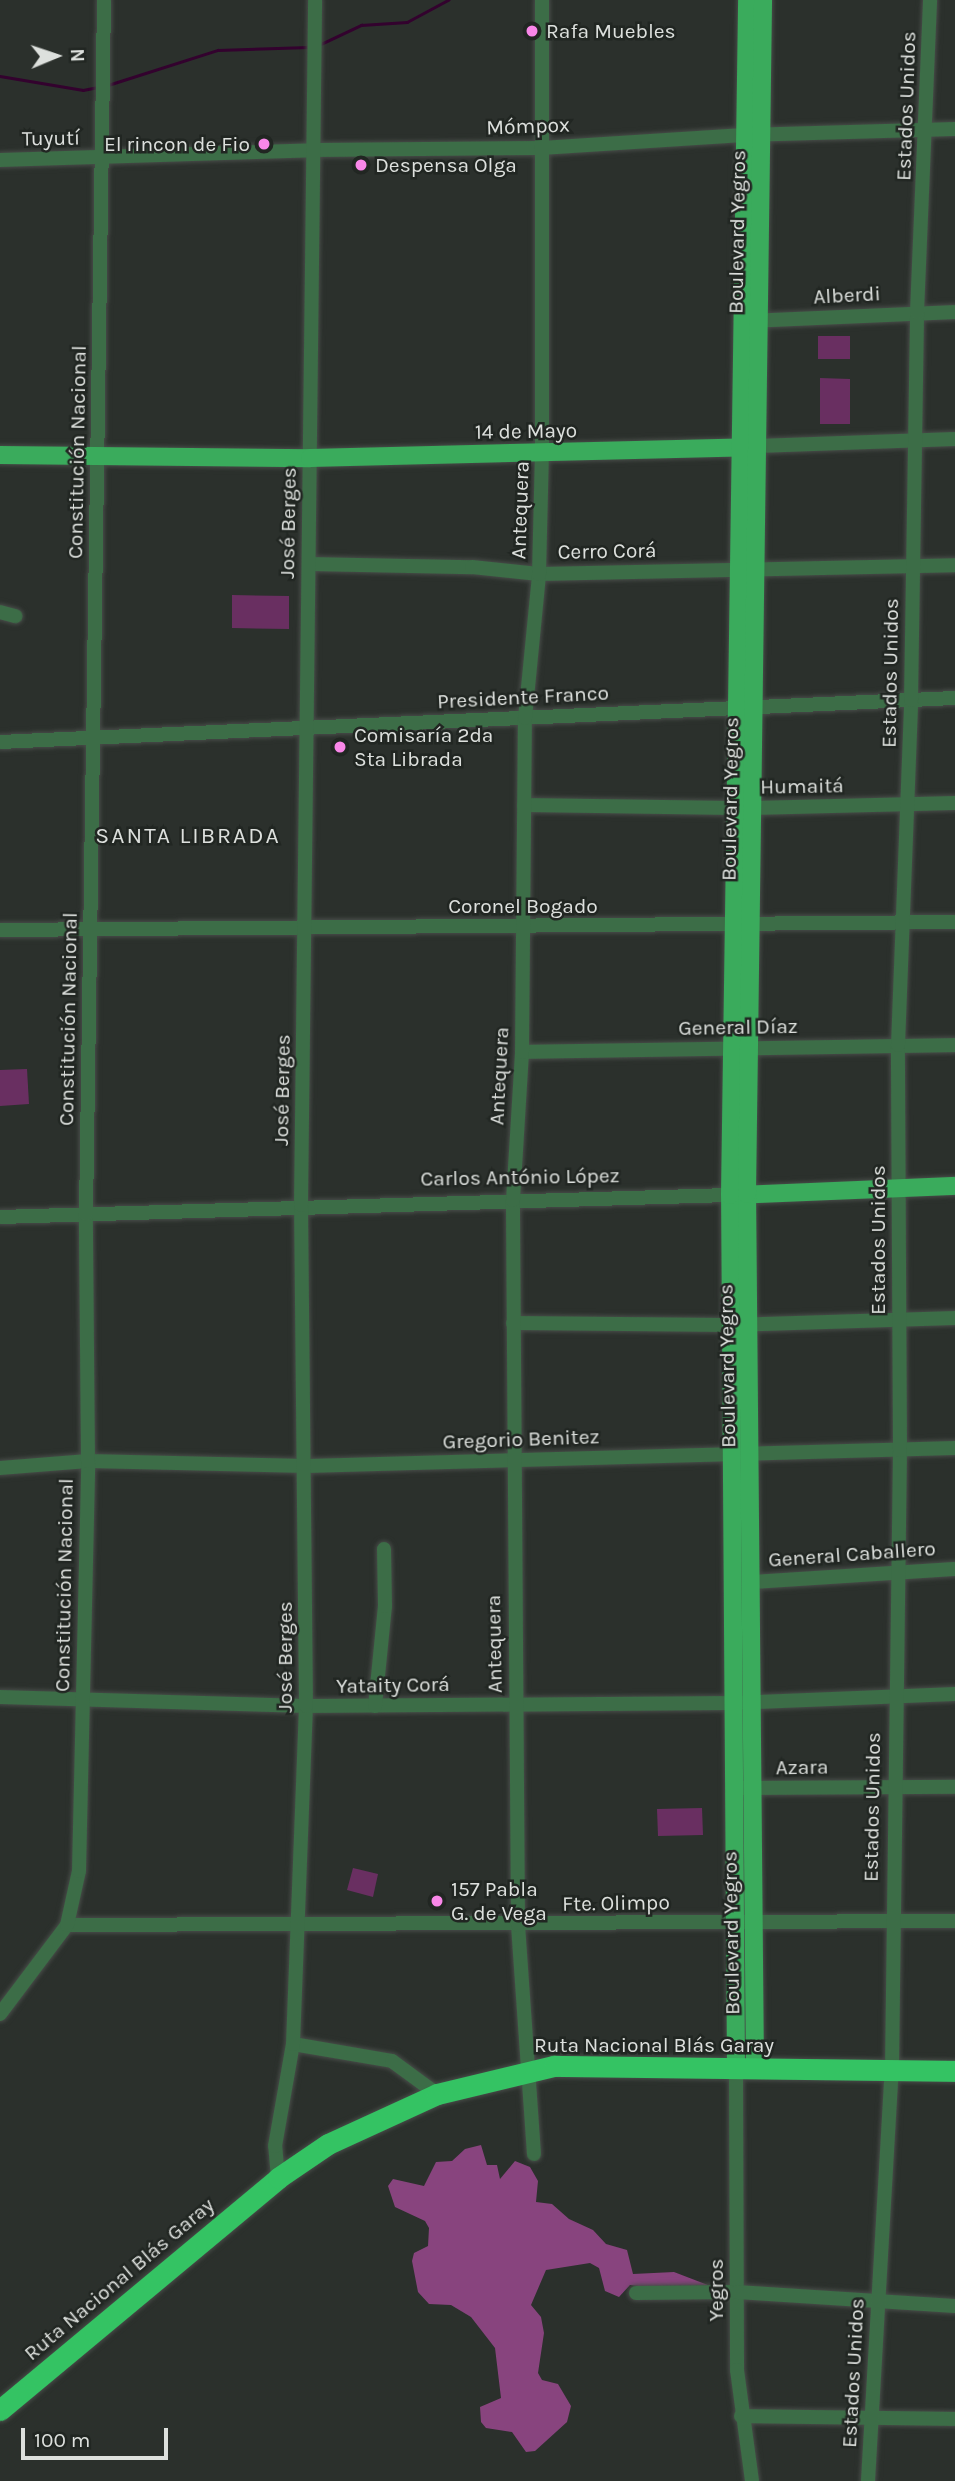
<!DOCTYPE html>
<html>
<head>
<meta charset="utf-8">
<style>
	body { margin:0 }
	#map { position:relative; width:955px; height:2481px; overflow:hidden; background:#2b302c; font-family:Karla,sans-serif }
	div>[style] { position:absolute }
	[style*='--x'] { left:calc(var(--x)*1px); top:calc(var(--y)*1px); width:calc(var(--w)*1px); rotate:calc(var(--a)*1deg) }
	.green>* { inset:0; background:#692f61 }
	.forest>* { inset:0; background:#88447e }
	.stream>* { height:2.5px; margin:-1.25px; padding:0 1.25px; transform-origin:1.25px; border-radius:1.25px; background:#33022e }
	.roads { filter:drop-shadow(0 0 2px #474c48) drop-shadow(0 0 2px #474c48) }
	.minor>* { height:14px; margin:-7px; padding:0 7px; transform-origin:7px; border-radius:7px; background:#3c6d47 }
	.major>* { height:18px; margin:-9px; padding:0 9px; transform-origin:9px; border-radius:9px; background:#3aab5c }
	.highway>* { height:21px; margin:-10.5px; padding:0 10.5px; transform-origin:10.5px; border-radius:10.5px; background:#34c363 }
	.dots>* { width:19px; height:19px; translate:-50% -50%; box-sizing:border-box; border:4px solid #212622; border-radius:50% }
	span { translate:-50% -50%; white-space:nowrap; text-align:center; line-height:1.15; -webkit-text-stroke:5px #212622; paint-order:stroke }
	.poi-label { font-size:21px; color:#dde0dd }
	.left { translate:0 -50%; text-align:left }
	.right { translate:-100% -50%; text-align:right }
	.street-label { font-size:21px; color:#dde0dd }
	.neighbourhood-label { font-size:23px; color:#dde0dd; letter-spacing:2px }
	.north { position:absolute; left:21px; top:21px; width:70px; height:70px; -webkit-text-stroke:5px #212622; paint-order:stroke; rotate:88deg; font-size:19px; font-weight:700; line-height:28px; text-align:center; color:#dde0dd }
	.north::after { content:''; display:block; margin:auto; width:24px; height:32px; background:#dde0dd; clip-path:polygon(50% 0,100% 100%,50% 72%,0 100%) }
	.scale { position:absolute; left:21px; top:2428px; width:147px; height:32px; box-sizing:border-box; border:4px solid #dde0dd; border-top:0; padding-left:9px; font-size:21px; line-height:24px; white-space:nowrap; color:#dde0dd; -webkit-text-stroke:5px #212622; paint-order:stroke }
</style>
</head>
<body>
<div id="map">
	<div class="green">
		<div style="clip-path:polygon(850px 336px,850px 359px,818px 359px,818px 336px)"></div>
		<div style="clip-path:polygon(820px 378px,850px 379px,850px 424px,820px 424px)"></div>
		<div style="clip-path:polygon(232px 595px,289px 596px,289px 629px,232px 628px)"></div>
		<div style="clip-path:polygon(27px 1069px,29px 1104px,0 1106px,0 1070px)"></div>
		<div style="clip-path:polygon(702px 1808px,703px 1835px,658px 1836px,657px 1809px)"></div>
		<div style="clip-path:polygon(353px 1868px,378px 1874px,373px 1897px,347px 1890px)"></div>
	</div>
	<div class="forest">
		<div style="clip-path:polygon(481px 2145px,487px 2165px,497px 2165px,500px 2179px,515px 2161px,530px 2167px,538px 2181px,536px 2202px,552px 2204px,569px 2219px,593px 2230px,606px 2244px,627px 2250px,633px 2274px,674px 2272px,713px 2287px,672px 2290px,630px 2285px,619px 2297px,605px 2291px,599px 2268px,590px 2263px,546px 2270px,531px 2305px,541px 2317px,544px 2333px,538px 2373px,542px 2380px,558px 2384px,571px 2406px,567px 2422px,535px 2451px,526px 2452px,512px 2432px,486px 2428px,481px 2422px,480px 2407px,501px 2398px,495px 2348px,471px 2317px,451px 2305px,429px 2304px,418px 2292px,412px 2261px,414px 2253px,428px 2246px,429px 2228px,425px 2221px,395px 2207px,388px 2186px,393px 2179px,424px 2186px,436px 2162px,452px 2161px,465px 2149px)"></div>
	</div>
	<div class="stream">
		<div style="--x:319;--y:45;--w:47;--a:-25.5"></div>
		<div style="--x:361;--y:25;--w:46;--a:-3.7"></div>
		<div style="--x:407;--y:22;--w:47;--a:-28.2"></div>
		<div style="--x:0;--y:76;--w:84;--a:9.6"></div>
		<div style="--x:83;--y:90;--w:15;--a:-11"></div>
		<div style="--x:108;--y:85;--w:115;--a:-17.7"></div>
		<div style="--x:218;--y:50;--w:91;--a:-1.9"></div>
	</div>
	<div class="roads">
		<div class="minor">
			<div style="--x:0;--y:160;--w:314;--a:-1.8"></div>
			<div style="--x:314;--y:150;--w:227;--a:-0.5"></div>
			<div style="--x:541;--y:148;--w:203;--a:-3.7"></div>
			<div style="--x:744;--y:135;--w:211;--a:-1.6"></div>
			<div style="--x:750;--y:321;--w:205;--a:-2.5"></div>
			<div style="--x:757;--y:446;--w:198;--a:-2"></div>
			<div style="--x:309;--y:564;--w:163;--a:1.1"></div>
			<div style="--x:472;--y:567;--w:67;--a:6"></div>
			<div style="--x:539;--y:574;--w:416;--a:-1.2"></div>
			<div style="--x:0;--y:612;--w:16;--a:15"></div>
			<div style="--x:0;--y:742;--w:956;--a:-2.64"></div>
			<div style="--x:524;--y:805;--w:228;--a:0.8"></div>
			<div style="--x:752;--y:808;--w:203;--a:-1.4"></div>
			<div style="--x:0;--y:930;--w:955;--a:-0.48"></div>
			<div style="--x:522;--y:1052;--w:433;--a:-0.9"></div>
			<div style="--x:0;--y:1217;--w:730;--a:-1.73"></div>
			<div style="--x:513;--y:1323;--w:218;--a:0.5"></div>
			<div style="--x:731;--y:1325;--w:224;--a:-1.8"></div>
			<div style="--x:0;--y:1468;--w:88;--a:-4.5"></div>
			<div style="--x:88;--y:1461;--w:219;--a:1.3"></div>
			<div style="--x:307;--y:1466;--w:648;--a:-1.59"></div>
			<div style="--x:752;--y:1582;--w:203;--a:-3.7"></div>
			<div style="--x:0;--y:1697;--w:306;--a:1.7"></div>
			<div style="--x:306;--y:1706;--w:427;--a:-0.4"></div>
			<div style="--x:733;--y:1703;--w:222;--a:-2.3"></div>
			<div style="--x:375;--y:1706;--w:100;--a:-84.3"></div>
			<div style="--x:385;--y:1606;--w:57;--a:-91"></div>
			<div style="--x:743;--y:1788;--w:212;--a:-0.3"></div>
			<div style="--x:67;--y:1925;--w:888;--a:-0.26"></div>
			<div style="--x:0;--y:2014;--w:111;--a:-53"></div>
			<div style="--x:67;--y:1925;--w:55;--a:-77.5"></div>
			<div style="--x:79;--y:1871;--w:410;--a:-88.7"></div>
			<div style="--x:88;--y:1461;--w:247;--a:-90.5"></div>
			<div style="--x:86;--y:1214;--w:1214;--a:-89.15"></div>
			<div style="--x:293;--y:2044;--w:100;--a:9.7"></div>
			<div style="--x:392;--y:2061;--w:56;--a:36.3"></div>
			<div style="--x:736;--y:2067;--w:303;--a:89.8"></div>
			<div style="--x:737;--y:2370;--w:112;--a:82.3"></div>
			<div style="--x:534;--y:2154;--w:230;--a:-94"></div>
			<div style="--x:518;--y:1925;--w:725;--a:-90.4"></div>
			<div style="--x:513;--y:1200;--w:148;--a:-86.5"></div>
			<div style="--x:522;--y:1052;--w:334;--a:-89.5"></div>
			<div style="--x:525;--y:718;--w:145;--a:-84.4"></div>
			<div style="--x:539;--y:574;--w:121;--a:-88.6"></div>
			<div style="--x:542;--y:453;--w:453;--a:-90"></div>
			<div style="--x:278;--y:2178;--w:32;--a:-95"></div>
			<div style="--x:275;--y:2146;--w:104;--a:-80"></div>
			<div style="--x:293;--y:2044;--w:338;--a:-87.8"></div>
			<div style="--x:306;--y:1706;--w:501;--a:-90.57"></div>
			<div style="--x:301;--y:1205;--w:1205;--a:-89.33"></div>
			<div style="--x:636;--y:2293;--w:101;--a:-0.6"></div>
			<div style="--x:737;--y:2292;--w:218;--a:3.7"></div>
			<div style="--x:741;--y:2416;--w:214;--a:0.8"></div>
			<div style="--x:868;--y:2481;--w:413;--a:-86.7"></div>
			<div style="--x:892;--y:2069;--w:619;--a:-89.26"></div>
			<div style="--x:900;--y:1450;--w:405;--a:-90.3"></div>
			<div style="--x:898;--y:1045;--w:345;--a:-87.8"></div>
			<div style="--x:911;--y:700;--w:388;--a:-89.1"></div>
			<div style="--x:917;--y:312;--w:312;--a:-87.6"></div>
		</div>
		<div class="major">
			<div style="--x:0;--y:455;--w:310;--a:0.6"></div>
			<div style="--x:310;--y:458;--w:439;--a:-1.4"></div>
			<div style="--x:737;--y:1195;--w:218;--a:-2.4"></div>
			<div style="--x:736;--y:2067;--w:872;--a:-90.39"></div>
			<div style="--x:730;--y:1195;--w:1195;--a:-89.18"></div>
			<div style="--x:755;--y:2069;--w:875;--a:-90.52"></div>
			<div style="--x:747;--y:1194;--w:1194;--a:-89.23"></div>
		</div>
		<div class="highway">
			<div style="--x:0;--y:2410;--w:362;--a:-39.8"></div>
			<div style="--x:278;--y:2178;--w:60;--a:-34.2"></div>
			<div style="--x:328;--y:2144;--w:120;--a:-24.6"></div>
			<div style="--x:437;--y:2094;--w:120;--a:-13.5"></div>
			<div style="--x:554;--y:2066;--w:401;--a:0.7"></div>
		</div>
	</div>
	<div class="dots">
		<div style="left:532px;top:31px;background:#f987e8"></div>
		<div style="left:264px;top:144px;background:#f987e8"></div>
		<div style="left:361px;top:165px;background:#f987e8"></div>
		<div style="left:340px;top:747px;background:#f987e8"></div>
		<div style="left:437px;top:1901px;background:#f987e8"></div>
	</div>
	<div class="poi-label">
		<span class="left" style="left:546px;top:31px">Rafa Muebles</span>
		<span class="right" style="left:250px;top:144px">El rincon de Fio</span>
		<span class="left" style="left:375px;top:165px">Despensa Olga</span>
		<span class="left" style="left:354px;top:747px">Comisaría 2da<br>Sta Librada</span>
		<span class="left" style="left:451px;top:1901px">157 Pabla<br>G. de Vega</span>
	</div>
	<div class="street-label">
		<span style="left:906px;top:106px;rotate:-88deg">Estados Unidos</span>
		<span style="left:528px;top:126px;rotate:-2deg">Mómpox</span>
		<span style="left:51px;top:138px;rotate:-1deg">Tuyutí</span>
		<span style="left:737px;top:232px;rotate:-89deg">Boulevard Yegros</span>
		<span style="left:847px;top:295px;rotate:-3deg">Alberdi</span>
		<span style="left:526px;top:431px;rotate:-1deg">14 de Mayo</span>
		<span style="left:77px;top:452px;rotate:-89deg">Constitución Nacional</span>
		<span style="left:520px;top:510px;rotate:-88deg">Antequera</span>
		<span style="left:288px;top:523px;rotate:-89deg">José Berges</span>
		<span style="left:607px;top:551px;rotate:-1deg">Cerro Corá</span>
		<span style="left:890px;top:673px;rotate:-89deg">Estados Unidos</span>
		<span style="left:523px;top:697px;rotate:-3deg">Presidente Franco</span>
		<span style="left:802px;top:786px;rotate:-1deg">Humaitá</span>
		<span style="left:730px;top:799px;rotate:-89deg">Boulevard Yegros</span>
		<span style="left:523px;top:906px">Coronel Bogado</span>
		<span style="left:68px;top:1019px;rotate:-89deg">Constitución Nacional</span>
		<span style="left:738px;top:1027px;rotate:-1deg">General Díaz</span>
		<span style="left:499px;top:1076px;rotate:-87deg">Antequera</span>
		<span style="left:282px;top:1090px;rotate:-89deg">José Berges</span>
		<span style="left:520px;top:1177px;rotate:-1deg">Carlos António López</span>
		<span style="left:878px;top:1240px;rotate:-90deg">Estados Unidos</span>
		<span style="left:727px;top:1366px;rotate:-91deg">Boulevard Yegros</span>
		<span style="left:521px;top:1439px;rotate:-2deg">Gregorio Benitez</span>
		<span style="left:852px;top:1554px;rotate:-4deg">General Caballero</span>
		<span style="left:64px;top:1585px;rotate:-89deg">Constitución Nacional</span>
		<span style="left:494px;top:1644px;rotate:-91deg">Antequera</span>
		<span style="left:285px;top:1657px;rotate:-90deg">José Berges</span>
		<span style="left:393px;top:1685px;rotate:-1deg">Yataity Corá</span>
		<span style="left:802px;top:1767px;rotate:-1deg">Azara</span>
		<span style="left:872px;top:1807px;rotate:-89deg">Estados Unidos</span>
		<span style="left:616px;top:1903px;rotate:-1deg">Fte. Olimpo</span>
		<span style="left:731px;top:1933px;rotate:-91deg">Boulevard Yegros</span>
		<span style="left:654px;top:2045px">Ruta Nacional Blás Garay</span>
		<span style="left:119px;top:2279px;rotate:-40deg">Ruta Nacional Blás Garay</span>
		<span style="left:716px;top:2290px;rotate:-90deg">Yegros</span>
		<span style="left:853px;top:2373px;rotate:-87deg">Estados Unidos</span>
	</div>
	<div class="neighbourhood-label">
		<span style="left:188px;top:836px">SANTA LIBRADA</span>
	</div>
	<div class="north">N</div>
	<div class="scale">100 m</div>
</div>
</body>
</html>
